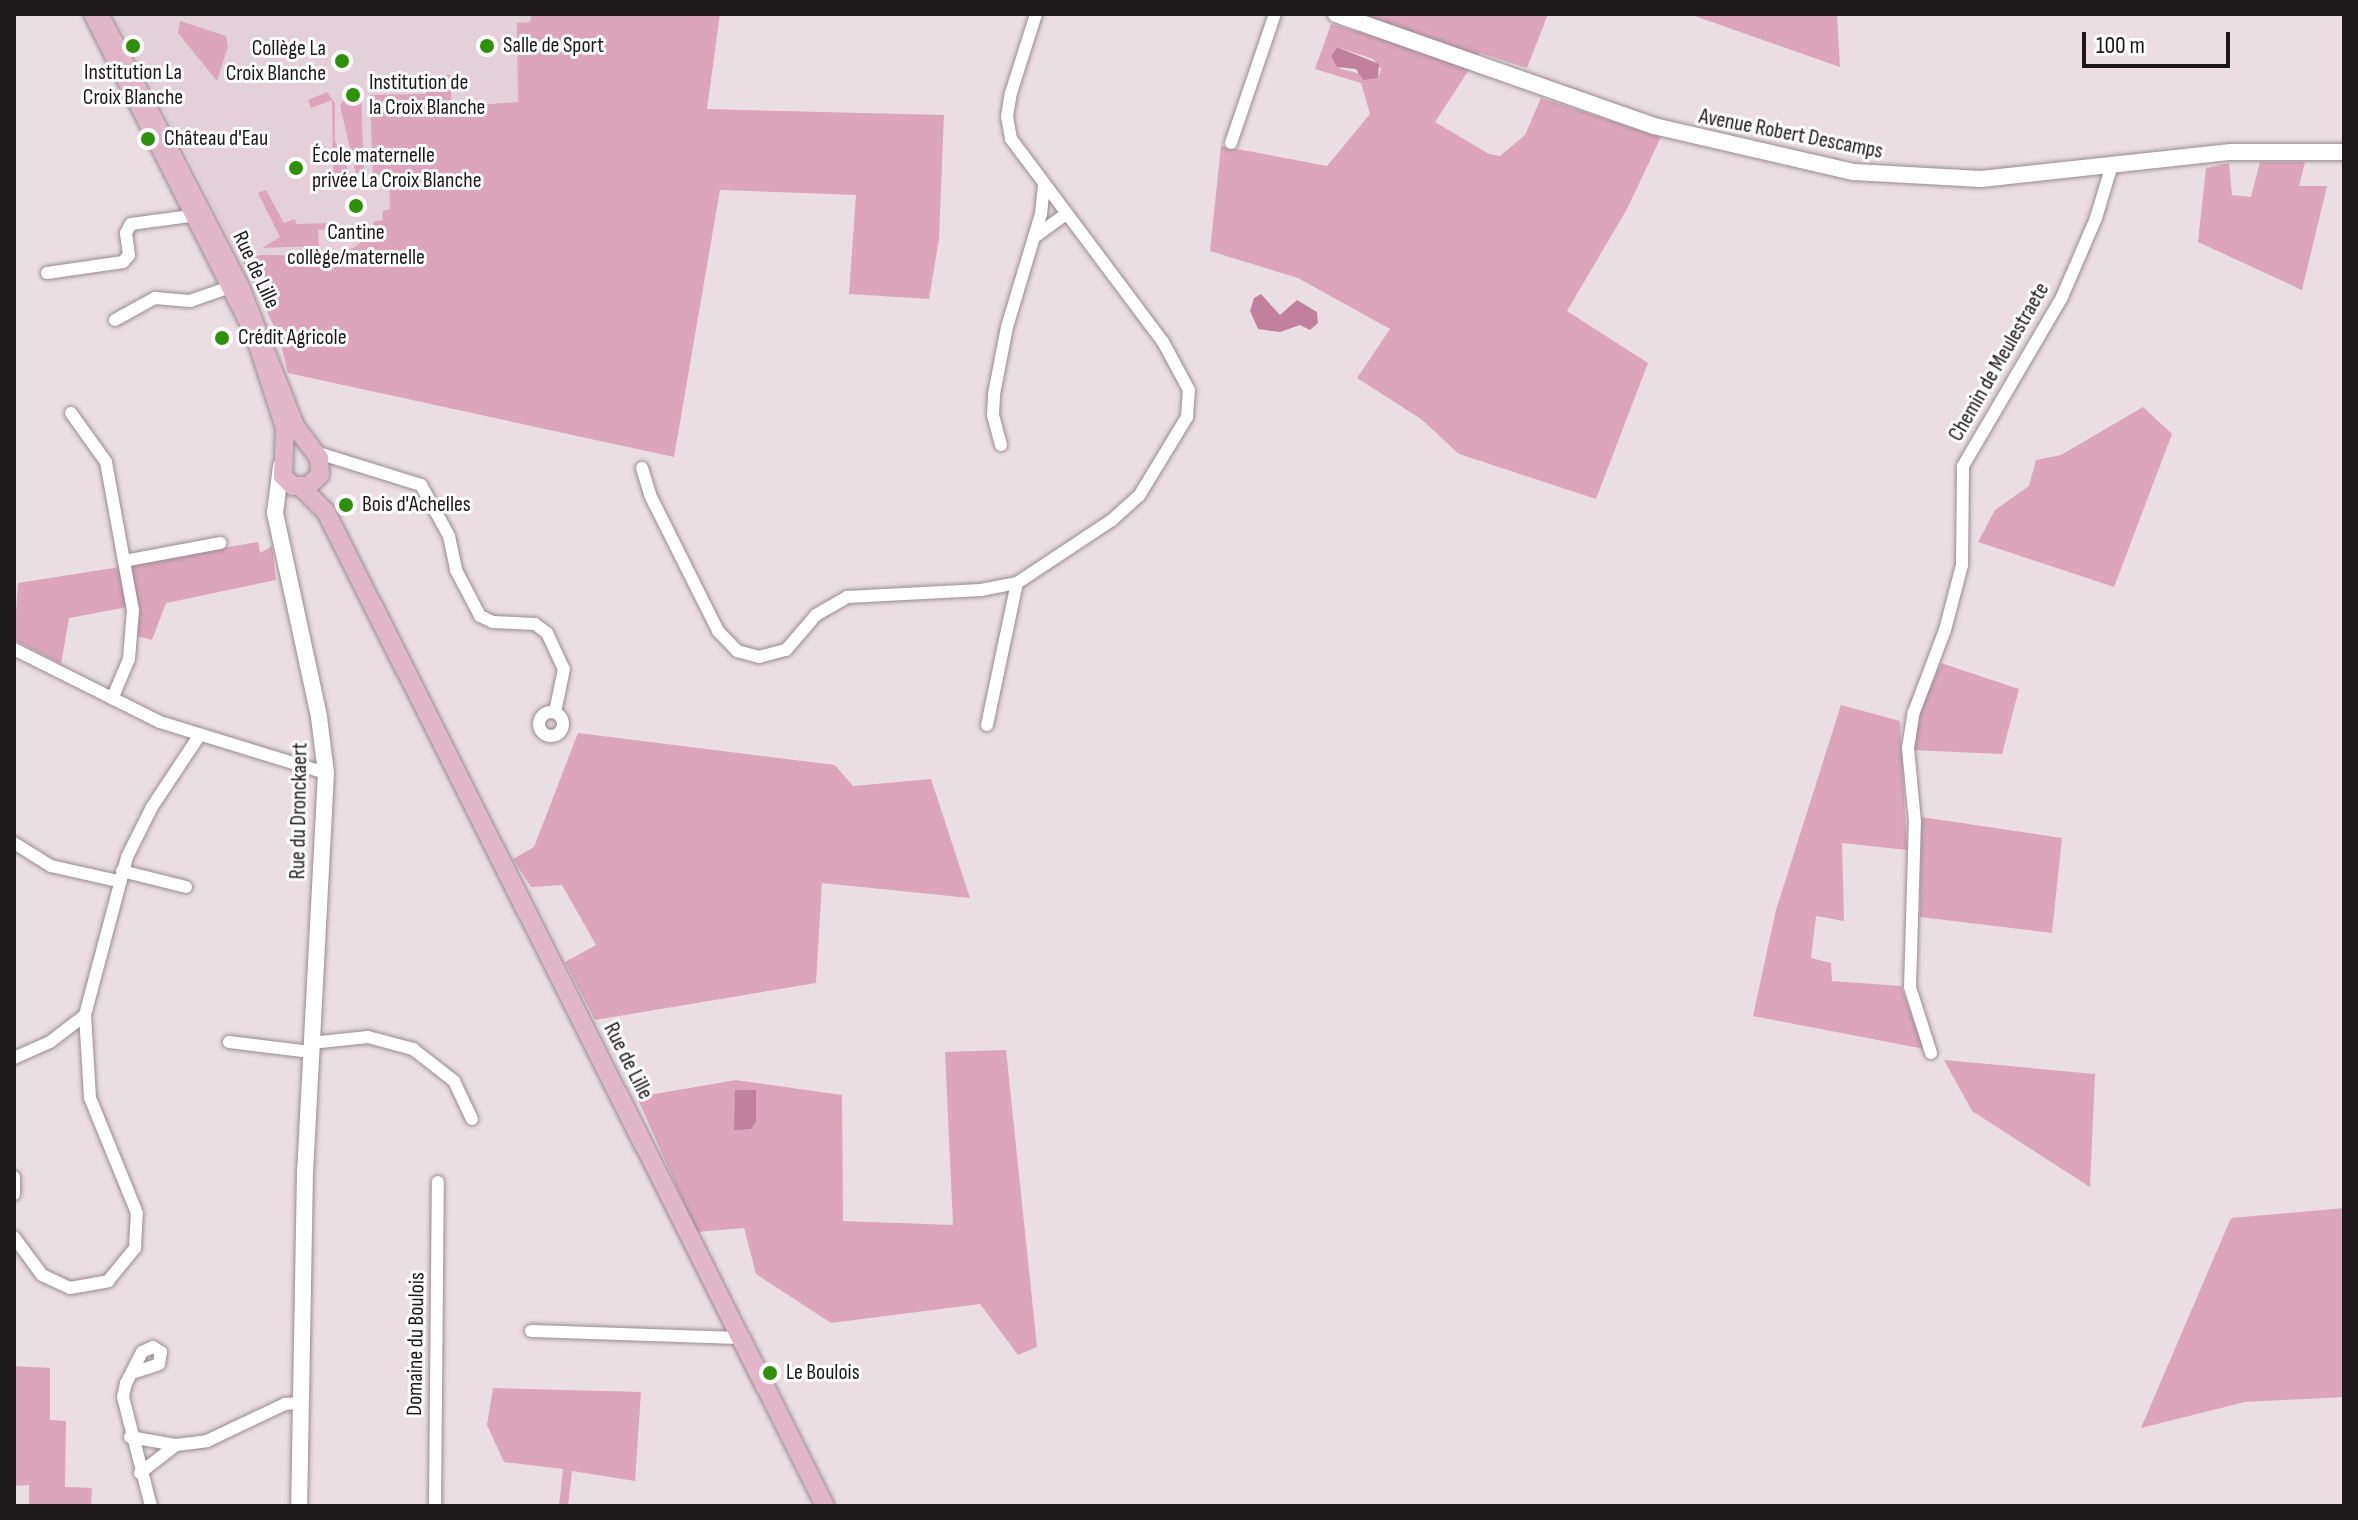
<!DOCTYPE html>
<html>
<head>
<meta charset="utf-8">
<style>
	body { margin:0 }
	#map { position:relative; width:2358px; height:1520px; overflow:hidden; background:#eadee2; font-family:"Sofia Sans Condensed",sans-serif }
	div>[style] { position:absolute }
	[style*='--x'] { left:calc(var(--x)*1px); top:calc(var(--y)*1px); width:calc(var(--w)*1px); rotate:calc(var(--a)*1deg) }
	.built>* { inset:0; background:#e4d0d8 }
	.green>* { inset:0; background:#dca5bc }
	.water>* { inset:0; background:#c1809c }
	.roads { filter:drop-shadow(0 0 2px #978c90) drop-shadow(0 0 2px #978c90) }
	.street>* { height:12px; margin:-6px; padding:0 6px; transform-origin:6px; border-radius:6px; background:#fff }
	.street>.ring { margin:-6px; padding:0; box-sizing:content-box; background:none; border:12px solid #fff; border-radius:50% }
	.secondary>* { height:16px; margin:-8px; padding:0 8px; transform-origin:8px; border-radius:8px; background:#fff }
	.primary>* { height:18px; margin:-9px; padding:0 9px; transform-origin:9px; border-radius:9px; background:#e1b6c9 }
	.dots>* { width:22px; height:22px; translate:-50% -50%; box-sizing:border-box; border:4px solid #fff; border-radius:50% }
	span { translate:-50% -50%; white-space:nowrap; text-align:center; line-height:1.15; -webkit-text-stroke:6px #fff; paint-order:stroke }
	.poi-label { font-size:22px; color:#1c1719 }
	.left { translate:0 -50%; text-align:left }
	.right { translate:-100% -50%; text-align:right }
	.street-label { font-size:22px; color:#1c1719 }
	.frame { position:absolute; inset:0; border:16px solid #1c1719; pointer-events:none }
	.scale { position:absolute; left:2082px; top:32px; width:148px; height:36px; box-sizing:border-box; border:4px solid #1c1719; border-top:0; padding-left:10px; font-size:24px; line-height:28px; white-space:nowrap; color:#1c1719; -webkit-text-stroke:6px #fff; paint-order:stroke }
</style>
</head>
<body>
<div id="map">
	<div class="built">
		<div style="clip-path:polygon(114px 14px,563px 14px,536px 176px,272px 321px)"></div>
	</div>
	<div class="green">
		<div style="clip-path:polygon(720px 14px,707px 109px,944px 115px,939px 239px,929px 299px,849px 294px,856px 195px,720px 190px,674px 457px,288px 373px,279px 337px,243px 262px,260px 255px,327px 256px,353px 248px,369px 237px,374px 222px,383px 220px,383px 211px,390px 209px,389px 182px,373px 182px,370px 95px,426px 94px,426px 76px,450px 75px,452px 107px,518px 102px,517px 23px,530px 22px,531px 15px)"></div>
		<div style="clip-path:polygon(evenodd,1367px 14px,1548px 14px,1527px 68px,1480px 53px,1435px 122px,1489px 154px,1500px 156px,1525px 135px,1541px 98px,1661px 137px,1627px 209px,1567px 311px,1648px 363px,1596px 499px,1459px 454px,1421px 419px,1357px 378px,1390px 329px,1298px 278px,1210px 251px,1221px 146px,1327px 166px,1370px 114px,1361px 83px,1315px 69px,1331px 24px,1359px 32px,1367px 14px,1337px 47px,1373px 59px,1381px 69px,1378px 78px,1341px 69px,1331px 56px,1337px 47px)"></div>
		<div style="clip-path:polygon(1689px 14px,1837px 14px,1840px 67px)"></div>
		<div style="clip-path:polygon(180px 21px,226px 36px,228px 47px,217px 81px,178px 33px)"></div>
		<div style="clip-path:polygon(327px 92px,335px 103px,335px 141px,351px 175px,333px 176px,332px 100px,311px 108px,308px 100px)"></div>
		<div style="clip-path:polygon(361px 92px,364px 172px,356px 173px,340px 106px,347px 93px)"></div>
		<div style="clip-path:polygon(2260px 162px,2305px 162px,2299px 186px,2327px 186px,2302px 290px,2198px 242px,2206px 168px,2229px 163px,2232px 195px,2251px 197px)"></div>
		<div style="clip-path:polygon(266px 190px,284px 223px,295px 219px,296px 224px,333px 223px,333px 229px,318px 230px,319px 246px,262px 248px,280px 237px,258px 193px)"></div>
		<div style="clip-path:polygon(2143px 407px,2172px 434px,2114px 587px,1978px 542px,1995px 510px,2029px 486px,2036px 460px,2061px 455px)"></div>
		<div style="clip-path:polygon(258px 542px,260px 553px,272px 546px,276px 580px,166px 603px,152px 640px,137px 636px,128px 564px)"></div>
		<div style="clip-path:polygon(120px 567px,128px 607px,69px 618px,61px 664px,14px 640px,18px 583px)"></div>
		<div style="clip-path:polygon(1941px 663px,2019px 689px,2002px 754px,1912px 750px,1916px 720px)"></div>
		<div style="clip-path:polygon(1841px 705px,1900px 721px,1907px 850px,1842px 843px,1844px 921px,1816px 916px,1811px 958px,1831px 963px,1832px 981px,1901px 986px,1924px 1049px,1753px 1016px,1776px 910px)"></div>
		<div style="clip-path:polygon(578px 733px,835px 765px,853px 786px,931px 779px,970px 898px,822px 883px,816px 983px,595px 1020px,565px 962px,596px 945px,562px 885px,531px 887px,513px 859px,534px 847px)"></div>
		<div style="clip-path:polygon(1921px 817px,2062px 838px,2052px 933px,1920px 917px)"></div>
		<div style="clip-path:polygon(1006px 1050px,1037px 1347px,1018px 1355px,980px 1304px,831px 1323px,756px 1274px,744px 1228px,697px 1232px,637px 1097px,736px 1080px,842px 1095px,843px 1221px,953px 1225px,945px 1052px)"></div>
		<div style="clip-path:polygon(1944px 1060px,2095px 1074px,2090px 1187px,1972px 1111px)"></div>
		<div style="clip-path:polygon(2344px 1208px,2344px 1397px,2245px 1402px,2141px 1428px,2231px 1218px)"></div>
		<div style="clip-path:polygon(14px 1366px,50px 1368px,50px 1420px,66px 1421px,65px 1487px,92px 1488px,91px 1506px,29px 1506px,29px 1485px,14px 1486px)"></div>
		<div style="clip-path:polygon(493px 1388px,641px 1392px,635px 1481px,572px 1471px,568px 1506px,559px 1506px,563px 1469px,504px 1462px,487px 1425px)"></div>
	</div>
	<div class="water">
		<div style="clip-path:polygon(1337px 47px,1379px 64px,1378px 78px,1363px 80px,1356px 69px,1337px 67px,1331px 56px)"></div>
		<div style="clip-path:polygon(1261px 294px,1280px 315px,1297px 300px,1317px 312px,1318px 323px,1310px 330px,1300px 325px,1280px 332px,1258px 329px,1250px 311px,1254px 298px)"></div>
		<div style="clip-path:polygon(735px 1090px,756px 1090px,756px 1122px,751px 1129px,734px 1130px)"></div>
	</div>
	<div class="roads">
		<div class="street">
			<div style="--x:1231;--y:143;--w:136;--a:-71.2"></div>
			<div style="--x:1037;--y:235;--w:36;--a:-36"></div>
			<div style="--x:47;--y:273;--w:77;--a:-8.2"></div>
			<div style="--x:123;--y:262;--w:9;--a:-49"></div>
			<div style="--x:129;--y:255;--w:22;--a:-98"></div>
			<div style="--x:126;--y:233;--w:10;--a:-61"></div>
			<div style="--x:131;--y:224;--w:68;--a:-7.7"></div>
			<div style="--x:115;--y:320;--w:46;--a:-28.8"></div>
			<div style="--x:155;--y:298;--w:35;--a:5"></div>
			<div style="--x:190;--y:301;--w:46;--a:-19.2"></div>
			<div style="--x:71;--y:413;--w:60;--a:54.5"></div>
			<div style="--x:106;--y:462;--w:150;--a:79.7"></div>
			<div style="--x:133;--y:610;--w:49;--a:94.7"></div>
			<div style="--x:129;--y:659;--w:43;--a:113"></div>
			<div style="--x:1001;--y:445;--w:31;--a:-105"></div>
			<div style="--x:993;--y:415;--w:21;--a:-87"></div>
			<div style="--x:994;--y:394;--w:68;--a:-79"></div>
			<div style="--x:1007;--y:327;--w:118;--a:-73.3"></div>
			<div style="--x:1041;--y:214;--w:28;--a:-84"></div>
			<div style="--x:315;--y:452;--w:111;--a:17.3"></div>
			<div style="--x:421;--y:485;--w:58;--a:61.2"></div>
			<div style="--x:449;--y:536;--w:35;--a:78"></div>
			<div style="--x:456;--y:570;--w:52;--a:62.4"></div>
			<div style="--x:480;--y:616;--w:14;--a:25"></div>
			<div style="--x:493;--y:622;--w:42;--a:2.7"></div>
			<div style="--x:535;--y:624;--w:15;--a:37"></div>
			<div style="--x:547;--y:633;--w:40;--a:65"></div>
			<div style="--x:564;--y:669;--w:44;--a:101.8"></div>
			<div style="--x:642;--y:468;--w:28;--a:73"></div>
			<div style="--x:650;--y:495;--w:152;--a:63.4"></div>
			<div style="--x:718;--y:631;--w:28;--a:46"></div>
			<div style="--x:737;--y:651;--w:23;--a:15"></div>
			<div style="--x:759;--y:657;--w:28;--a:-15"></div>
			<div style="--x:786;--y:650;--w:46;--a:-49.4"></div>
			<div style="--x:816;--y:615;--w:36;--a:-30"></div>
			<div style="--x:847;--y:597;--w:134;--a:-3"></div>
			<div style="--x:981;--y:590;--w:37;--a:-11"></div>
			<div style="--x:1017;--y:583;--w:114;--a:-33.6"></div>
			<div style="--x:1112;--y:520;--w:36;--a:-42"></div>
			<div style="--x:1139;--y:496;--w:92;--a:-58.7"></div>
			<div style="--x:1187;--y:417;--w:27;--a:-86"></div>
			<div style="--x:1189;--y:390;--w:55;--a:-118.4"></div>
			<div style="--x:1163;--y:342;--w:254;--a:-126.8"></div>
			<div style="--x:1011;--y:139;--w:22;--a:-100"></div>
			<div style="--x:1007;--y:117;--w:24;--a:-81"></div>
			<div style="--x:1011;--y:93;--w:83;--a:-72.4"></div>
			<div style="--x:124;--y:561;--w:98;--a:-10.6"></div>
			<div style="--x:14;--y:649;--w:163;--a:26.6"></div>
			<div style="--x:160;--y:722;--w:174;--a:17.1"></div>
			<div class="ring" style="left:539px;top:712px;width:12px;height:12px"></div>
			<div style="--x:987;--y:725;--w:145;--a:-78.1"></div>
			<div style="--x:14;--y:843;--w:44;--a:31.9"></div>
			<div style="--x:51;--y:866;--w:69;--a:12.6"></div>
			<div style="--x:122;--y:871;--w:66;--a:14"></div>
			<div style="--x:229;--y:1042;--w:82;--a:7"></div>
			<div style="--x:311;--y:1043;--w:57;--a:-6"></div>
			<div style="--x:368;--y:1037;--w:47;--a:14.9"></div>
			<div style="--x:413;--y:1049;--w:52;--a:38"></div>
			<div style="--x:454;--y:1081;--w:42;--a:64.7"></div>
			<div style="--x:1931;--y:1053;--w:69;--a:-107.7"></div>
			<div style="--x:1910;--y:987;--w:165;--a:-88.3"></div>
			<div style="--x:1915;--y:822;--w:74;--a:-95.4"></div>
			<div style="--x:1908;--y:748;--w:36;--a:-81"></div>
			<div style="--x:1914;--y:712;--w:88;--a:-69.3"></div>
			<div style="--x:1945;--y:630;--w:67;--a:-75.3"></div>
			<div style="--x:1962;--y:565;--w:99;--a:-89.4"></div>
			<div style="--x:1963;--y:466;--w:196;--a:-59.6"></div>
			<div style="--x:2062;--y:297;--w:86;--a:-66.7"></div>
			<div style="--x:2096;--y:218;--w:55;--a:-73.2"></div>
			<div style="--x:14;--y:1058;--w:39;--a:-24"></div>
			<div style="--x:50;--y:1042;--w:44;--a:-37.6"></div>
			<div style="--x:14;--y:1177;--w:17;--a:90"></div>
			<div style="--x:14;--y:1237;--w:47;--a:53.6"></div>
			<div style="--x:42;--y:1275;--w:31;--a:25"></div>
			<div style="--x:70;--y:1288;--w:39;--a:-10"></div>
			<div style="--x:108;--y:1281;--w:43;--a:-50.7"></div>
			<div style="--x:135;--y:1248;--w:35;--a:-87"></div>
			<div style="--x:137;--y:1213;--w:124;--a:-112.2"></div>
			<div style="--x:90;--y:1098;--w:83;--a:-93.4"></div>
			<div style="--x:85;--y:1015;--w:163;--a:-75.1"></div>
			<div style="--x:127;--y:857;--w:56;--a:-63.4"></div>
			<div style="--x:152;--y:807;--w:85;--a:-56.5"></div>
			<div style="--x:531;--y:1331;--w:209;--a:1.9"></div>
			<div style="--x:132;--y:1373;--w:28;--a:-18"></div>
			<div style="--x:159;--y:1364;--w:12;--a:-81"></div>
			<div style="--x:161;--y:1352;--w:9;--a:-148"></div>
			<div style="--x:153;--y:1347;--w:12;--a:156"></div>
			<div style="--x:142;--y:1352;--w:35;--a:117"></div>
			<div style="--x:126;--y:1383;--w:14;--a:102"></div>
			<div style="--x:123;--y:1397;--w:113;--a:75.6"></div>
			<div style="--x:130;--y:1437;--w:47;--a:9.9"></div>
			<div style="--x:176;--y:1445;--w:31;--a:-7"></div>
			<div style="--x:207;--y:1441;--w:86;--a:-25.4"></div>
			<div style="--x:285;--y:1404;--w:16;--a:-4"></div>
			<div style="--x:140;--y:1473;--w:46;--a:-37.9"></div>
			<div style="--x:435;--y:1506;--w:324;--a:-89.5"></div>
		</div>
		<div class="secondary">
			<div style="--x:1336;--y:14;--w:337;--a:19.4"></div>
			<div style="--x:1654;--y:126;--w:205;--a:13"></div>
			<div style="--x:1854;--y:172;--w:127;--a:3.2"></div>
			<div style="--x:1981;--y:179;--w:251;--a:-6.2"></div>
			<div style="--x:2231;--y:152;--w:113;--a:0"></div>
			<div style="--x:281;--y:466;--w:47;--a:97.3"></div>
			<div style="--x:275;--y:513;--w:209;--a:77.8"></div>
			<div style="--x:319;--y:717;--w:56;--a:82.9"></div>
			<div style="--x:326;--y:773;--w:398;--a:93"></div>
			<div style="--x:305;--y:1170;--w:336;--a:91"></div>
		</div>
		<div class="primary">
			<div style="--x:93;--y:14;--w:357;--a:63.2"></div>
			<div style="--x:254;--y:333;--w:100;--a:71.9"></div>
			<div style="--x:285;--y:428;--w:48;--a:92.4"></div>
			<div style="--x:283;--y:476;--w:14;--a:45"></div>
			<div style="--x:293;--y:486;--w:15;--a:0"></div>
			<div style="--x:308;--y:486;--w:16;--a:-43"></div>
			<div style="--x:320;--y:475;--w:17;--a:-93"></div>
			<div style="--x:319;--y:458;--w:38;--a:-127"></div>
			<div style="--x:296;--y:428;--w:154;--a:-111.7"></div>
			<div style="--x:239;--y:285;--w:305;--a:-117.3"></div>
			<div style="--x:301;--y:487;--w:35;--a:45"></div>
			<div style="--x:326;--y:512;--w:1112;--a:63.34"></div>
		</div>
	</div>
	<div class="dots">
		<div style="left:133px;top:46px;background:#2f900b"></div>
		<div style="left:487px;top:46px;background:#2f900b"></div>
		<div style="left:342px;top:61px;background:#2f900b"></div>
		<div style="left:353px;top:95px;background:#2f900b"></div>
		<div style="left:148px;top:139px;background:#2f900b"></div>
		<div style="left:296px;top:168px;background:#2f900b"></div>
		<div style="left:356px;top:206px;background:#2f900b"></div>
		<div style="left:222px;top:338px;background:#2f900b"></div>
		<div style="left:346px;top:505px;background:#2f900b"></div>
		<div style="left:770px;top:1373px;background:#2f900b"></div>
	</div>
	<div class="poi-label">
		<span class="left" style="left:503px;top:46px">Salle de Sport</span>
		<span class="right" style="left:326px;top:61px">Collège La<br>Croix Blanche</span>
		<span style="left:133px;top:85px">Institution La<br>Croix Blanche</span>
		<span class="left" style="left:369px;top:95px">Institution de<br>la Croix Blanche</span>
		<span class="left" style="left:164px;top:139px">Château d'Eau</span>
		<span class="left" style="left:312px;top:168px">École maternelle<br>privée La Croix Blanche</span>
		<span style="left:356px;top:245px">Cantine<br>collège/maternelle</span>
		<span class="left" style="left:238px;top:338px">Crédit Agricole</span>
		<span class="left" style="left:362px;top:505px">Bois d'Achelles</span>
		<span class="left" style="left:786px;top:1373px">Le Boulois</span>
	</div>
	<div class="street-label">
		<span style="left:1791px;top:134px;rotate:11deg">Avenue Robert Descamps</span>
		<span style="left:256px;top:270px;rotate:65deg">Rue de Lille</span>
		<span style="left:1999px;top:362px;rotate:-60deg">Chemin de Meulestraete</span>
		<span style="left:299px;top:811px;rotate:-89deg">Rue du Dronckaert</span>
		<span style="left:628px;top:1061px;rotate:63deg">Rue de Lille</span>
		<span style="left:416px;top:1344px;rotate:-89deg">Domaine du Boulois</span>
	</div>
	<div class="frame"></div>
	<div class="scale">100 m</div>
</div>
</body>
</html>
